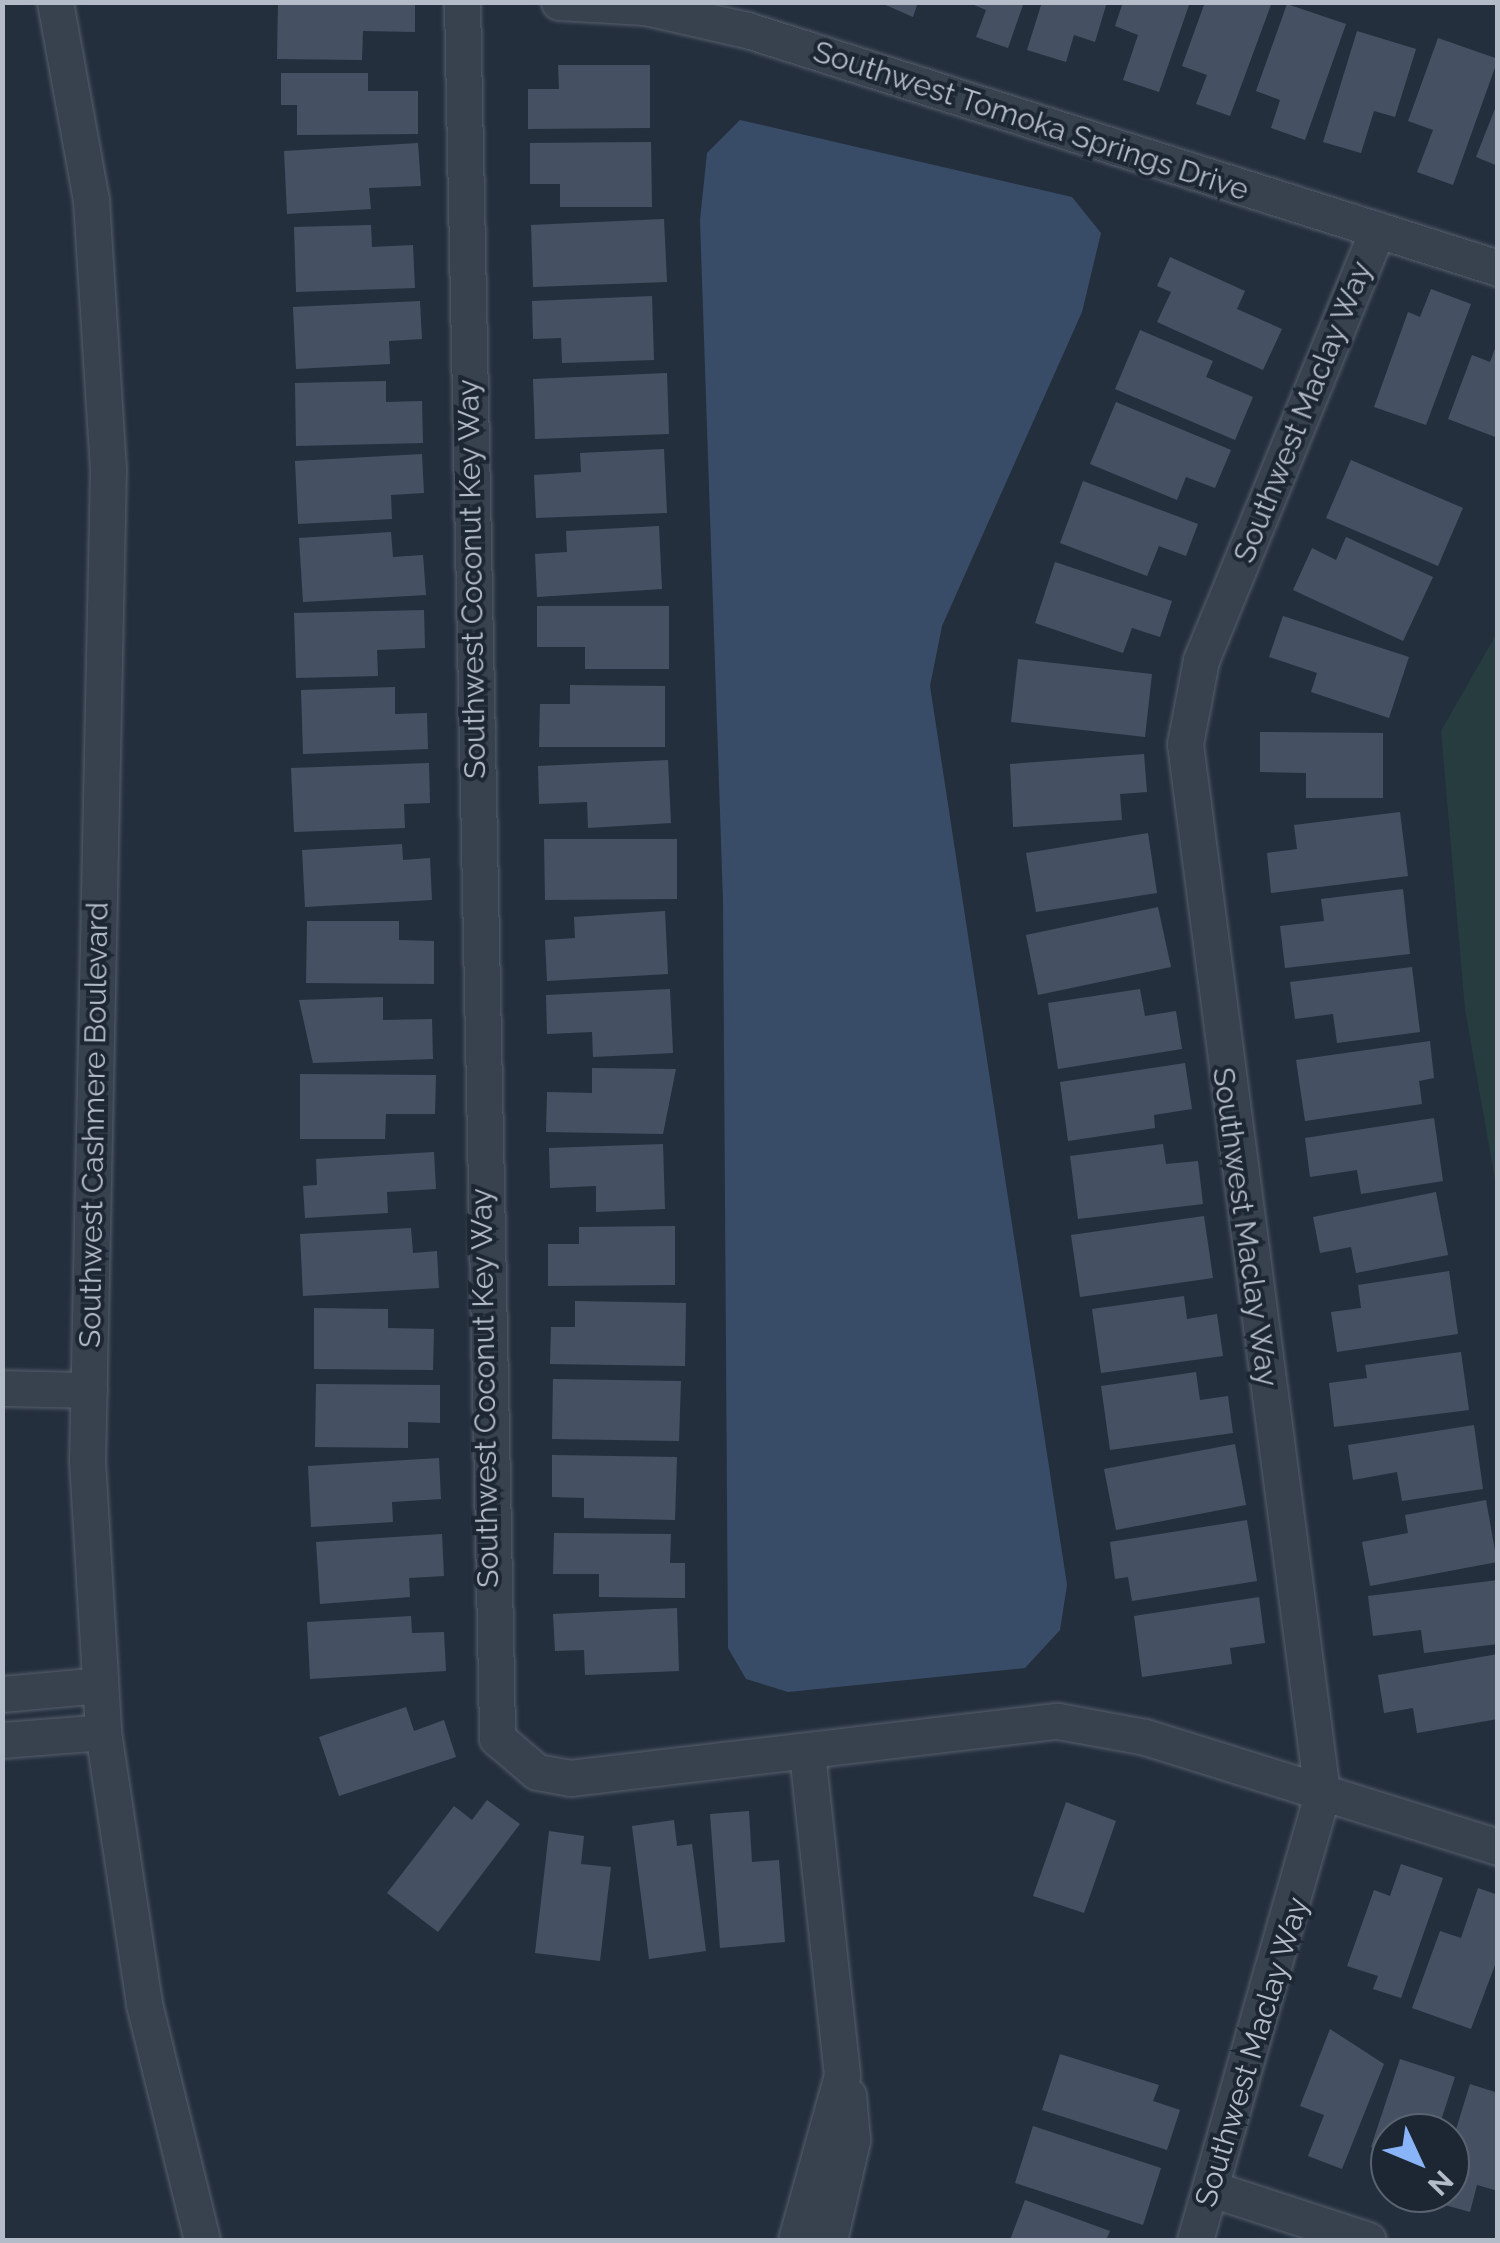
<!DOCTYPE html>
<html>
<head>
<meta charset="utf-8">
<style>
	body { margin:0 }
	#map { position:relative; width:1500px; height:2243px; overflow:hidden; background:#242f3e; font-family:Raleway,sans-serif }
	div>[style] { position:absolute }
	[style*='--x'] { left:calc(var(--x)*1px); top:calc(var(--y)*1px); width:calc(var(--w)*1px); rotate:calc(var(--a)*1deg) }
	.green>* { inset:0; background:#263c3f }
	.water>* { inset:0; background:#394c67 }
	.building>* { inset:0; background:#455162 }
	.roads { filter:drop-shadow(0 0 2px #565f6c) drop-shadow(0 0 2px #565f6c) }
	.minor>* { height:35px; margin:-17.5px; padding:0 17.5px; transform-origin:17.5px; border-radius:17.5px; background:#38414e }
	span { translate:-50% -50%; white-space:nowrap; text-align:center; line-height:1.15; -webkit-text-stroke:8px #1d2633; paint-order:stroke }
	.street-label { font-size:30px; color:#b4bcc9 }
	.frame { position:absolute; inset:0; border:5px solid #b4bcc9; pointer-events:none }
	.north { position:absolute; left:1370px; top:2113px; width:100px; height:100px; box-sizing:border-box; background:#1d2633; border:2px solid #59626f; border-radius:50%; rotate:134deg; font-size:28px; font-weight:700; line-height:40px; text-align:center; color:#b4bcc9 }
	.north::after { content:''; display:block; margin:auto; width:35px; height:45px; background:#8ab4f8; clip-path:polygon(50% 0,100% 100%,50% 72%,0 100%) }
</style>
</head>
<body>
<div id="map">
	<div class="green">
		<div style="clip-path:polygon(1497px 633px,1497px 1192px,1465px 1009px,1441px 731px)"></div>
	</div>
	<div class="water">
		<div style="clip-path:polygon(740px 120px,1072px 197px,1101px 233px,1082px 312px,942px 626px,930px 686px,1067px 1585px,1060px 1630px,1025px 1668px,788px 1692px,746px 1679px,728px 1648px,723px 901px,700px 220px,707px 153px)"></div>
	</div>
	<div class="building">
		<div style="clip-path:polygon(278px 2px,415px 2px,415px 32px,363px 31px,362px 60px,277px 59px)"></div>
		<div style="clip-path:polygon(879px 2px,918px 2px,913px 17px)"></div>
		<div style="clip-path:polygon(967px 2px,1024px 2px,1008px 48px,976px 37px,986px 10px)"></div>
		<div style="clip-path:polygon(1042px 2px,1107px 2px,1095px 42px,1074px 35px,1066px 62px,1027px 50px)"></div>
		<div style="clip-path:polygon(1123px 2px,1190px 2px,1159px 92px,1123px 80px,1138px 35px,1115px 26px)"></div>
		<div style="clip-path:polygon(1205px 2px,1272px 2px,1230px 116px,1196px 104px,1207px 75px,1182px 66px)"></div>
		<div style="clip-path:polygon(1287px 4px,1346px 24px,1305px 140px,1271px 128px,1280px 100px,1256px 91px)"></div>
		<div style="clip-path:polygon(1357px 31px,1416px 49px,1395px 117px,1374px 111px,1361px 153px,1323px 142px)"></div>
		<div style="clip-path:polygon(1438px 38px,1498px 59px,1453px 185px,1417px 172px,1433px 130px,1408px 121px)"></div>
		<div style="clip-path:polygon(558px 65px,650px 65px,650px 128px,528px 129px,528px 89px,559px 89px)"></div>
		<div style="clip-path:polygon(281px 73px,368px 73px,368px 91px,418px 91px,418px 134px,297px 135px,297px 105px,281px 105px)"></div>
		<div style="clip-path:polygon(1498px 101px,1498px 166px,1476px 157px)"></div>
		<div style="clip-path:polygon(651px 142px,652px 207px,560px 207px,560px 184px,530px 184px,530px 143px)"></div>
		<div style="clip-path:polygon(418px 143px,421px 186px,369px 188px,371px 209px,287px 214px,284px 151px)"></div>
		<div style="clip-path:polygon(664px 219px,667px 282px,533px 287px,531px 225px)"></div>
		<div style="clip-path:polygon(371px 225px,372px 247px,413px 245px,415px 288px,296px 292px,294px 227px)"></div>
		<div style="clip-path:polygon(1170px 257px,1245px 291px,1237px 309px,1282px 329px,1263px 370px,1157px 322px,1171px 292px,1157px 286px)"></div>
		<div style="clip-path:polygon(1431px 289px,1471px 304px,1426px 425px,1374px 407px,1408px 312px,1420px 317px)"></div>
		<div style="clip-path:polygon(652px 296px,654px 360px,562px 363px,561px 338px,533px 339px,532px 301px)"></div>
		<div style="clip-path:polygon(420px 301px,422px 339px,389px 341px,390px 364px,296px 369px,293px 307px)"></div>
		<div style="clip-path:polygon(1140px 330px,1213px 361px,1206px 377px,1253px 397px,1235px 440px,1115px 389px)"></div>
		<div style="clip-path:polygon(1497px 343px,1498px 343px,1498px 438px,1448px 419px,1472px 355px,1490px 362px)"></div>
		<div style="clip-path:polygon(667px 373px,669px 434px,535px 439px,533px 379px)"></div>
		<div style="clip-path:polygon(386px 381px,386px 402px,422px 401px,423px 443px,296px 446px,295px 383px)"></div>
		<div style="clip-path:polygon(1116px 402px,1231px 450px,1215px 488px,1186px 477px,1177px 500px,1090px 464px)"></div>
		<div style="clip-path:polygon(664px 449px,667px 513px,536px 518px,534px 475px,581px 472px,580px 453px)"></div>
		<div style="clip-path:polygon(422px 454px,424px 493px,391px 495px,392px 519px,298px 524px,295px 461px)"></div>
		<div style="clip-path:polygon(1351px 460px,1463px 508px,1438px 566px,1326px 518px)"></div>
		<div style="clip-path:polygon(1083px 481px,1198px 524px,1186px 556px,1159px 546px,1147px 576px,1060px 543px)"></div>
		<div style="clip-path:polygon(659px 526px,662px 589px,537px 597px,535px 554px,567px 552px,566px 531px)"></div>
		<div style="clip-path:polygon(391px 532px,393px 557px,423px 555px,426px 595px,303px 602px,299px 538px)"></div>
		<div style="clip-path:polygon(1346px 537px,1433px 577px,1403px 641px,1293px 590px,1312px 548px,1336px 560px)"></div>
		<div style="clip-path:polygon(1055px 562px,1172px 601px,1160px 637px,1132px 628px,1123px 653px,1035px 623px)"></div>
		<div style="clip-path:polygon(537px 606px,669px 606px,669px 669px,585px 669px,585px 647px,537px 647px)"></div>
		<div style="clip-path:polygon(424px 610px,425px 648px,377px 650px,378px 676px,296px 678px,294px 613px)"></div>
		<div style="clip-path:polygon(1283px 616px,1409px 657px,1389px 718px,1311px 692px,1317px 673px,1269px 657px)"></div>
		<div style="clip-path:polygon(1018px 659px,1152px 674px,1145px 737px,1011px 722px)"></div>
		<div style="clip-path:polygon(570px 685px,665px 686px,665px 747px,539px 747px,540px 704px,570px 704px)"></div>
		<div style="clip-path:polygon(395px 687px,395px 714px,427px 713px,428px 749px,303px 754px,301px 690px)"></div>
		<div style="clip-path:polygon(1260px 732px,1383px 733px,1383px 798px,1306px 798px,1306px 773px,1260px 772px)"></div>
		<div style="clip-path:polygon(1144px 754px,1147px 792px,1120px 794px,1122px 820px,1013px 827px,1010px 764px)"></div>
		<div style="clip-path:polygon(668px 760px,671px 823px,588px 828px,587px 802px,539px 804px,538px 766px)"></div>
		<div style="clip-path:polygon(429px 763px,430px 803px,404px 804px,405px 828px,294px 832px,291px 768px)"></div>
		<div style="clip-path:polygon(1400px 812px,1408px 876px,1271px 893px,1267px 853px,1297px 849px,1294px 825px)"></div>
		<div style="clip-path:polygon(1148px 833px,1157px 893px,1036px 912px,1026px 853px)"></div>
		<div style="clip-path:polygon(544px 839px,677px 839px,677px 899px,545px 900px)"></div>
		<div style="clip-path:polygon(402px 844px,403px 860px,430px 858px,432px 900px,305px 907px,302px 850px)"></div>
		<div style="clip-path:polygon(1403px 889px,1410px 954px,1285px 968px,1280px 926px,1324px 921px,1321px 899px)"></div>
		<div style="clip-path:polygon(1158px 907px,1171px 967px,1038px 995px,1026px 935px)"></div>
		<div style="clip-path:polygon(665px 911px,668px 974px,547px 981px,545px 940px,575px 938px,574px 917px)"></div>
		<div style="clip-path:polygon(307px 921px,399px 921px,399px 940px,434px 941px,434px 984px,306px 983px)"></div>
		<div style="clip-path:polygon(1412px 967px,1420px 1032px,1337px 1043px,1333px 1014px,1295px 1019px,1290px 982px)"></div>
		<div style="clip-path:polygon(670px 989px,673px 1053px,593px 1057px,592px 1032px,547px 1034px,546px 995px)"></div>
		<div style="clip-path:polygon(1140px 989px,1145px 1016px,1176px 1011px,1182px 1049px,1058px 1069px,1048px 1003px)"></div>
		<div style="clip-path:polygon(383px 997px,383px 1020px,432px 1019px,433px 1059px,313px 1063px,299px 1000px)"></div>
		<div style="clip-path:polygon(1430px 1041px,1434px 1078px,1419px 1081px,1422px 1104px,1305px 1121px,1296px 1060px)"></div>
		<div style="clip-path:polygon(1185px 1063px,1192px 1109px,1154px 1115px,1155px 1128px,1068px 1141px,1060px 1082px)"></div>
		<div style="clip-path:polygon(592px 1068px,676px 1069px,663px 1134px,546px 1132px,547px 1092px,592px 1093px)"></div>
		<div style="clip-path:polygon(300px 1074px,436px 1075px,435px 1114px,386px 1114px,385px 1139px,300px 1139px)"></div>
		<div style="clip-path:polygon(1434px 1118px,1443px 1181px,1361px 1194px,1357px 1170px,1310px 1177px,1305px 1138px)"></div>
		<div style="clip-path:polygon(663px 1144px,665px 1209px,596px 1212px,596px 1186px,550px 1188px,549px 1148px)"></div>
		<div style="clip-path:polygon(1163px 1144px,1166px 1164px,1198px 1161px,1203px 1204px,1078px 1219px,1070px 1156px)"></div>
		<div style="clip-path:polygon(434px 1152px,436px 1189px,387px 1192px,388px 1213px,305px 1218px,303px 1186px,317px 1185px,316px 1159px)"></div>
		<div style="clip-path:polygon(1436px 1192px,1448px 1255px,1356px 1273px,1351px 1247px,1320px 1253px,1313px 1217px)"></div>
		<div style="clip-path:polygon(1204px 1216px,1213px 1278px,1080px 1297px,1071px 1235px)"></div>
		<div style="clip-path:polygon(675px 1226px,675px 1285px,548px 1286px,548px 1244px,579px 1244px,579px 1227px)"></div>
		<div style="clip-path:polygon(411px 1228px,413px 1253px,437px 1251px,439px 1288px,303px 1296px,300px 1234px)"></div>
		<div style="clip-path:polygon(1449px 1271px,1458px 1334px,1337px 1352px,1331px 1312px,1361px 1308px,1358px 1285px)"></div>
		<div style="clip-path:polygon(1184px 1296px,1187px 1319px,1217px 1314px,1223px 1356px,1101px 1373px,1092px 1309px)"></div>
		<div style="clip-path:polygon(575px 1301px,686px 1303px,685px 1366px,550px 1364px,551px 1327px,575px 1327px)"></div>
		<div style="clip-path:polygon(314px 1308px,388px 1309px,388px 1328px,434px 1329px,433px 1370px,314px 1369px)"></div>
		<div style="clip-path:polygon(1461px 1352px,1469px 1410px,1334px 1427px,1329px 1383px,1367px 1378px,1365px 1365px)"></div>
		<div style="clip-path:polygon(1196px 1372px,1200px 1400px,1228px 1396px,1233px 1433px,1110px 1450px,1101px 1386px)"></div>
		<div style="clip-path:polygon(553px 1379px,681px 1381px,679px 1441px,552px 1439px)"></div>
		<div style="clip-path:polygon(316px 1384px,440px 1385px,440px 1423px,408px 1422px,408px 1448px,315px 1447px)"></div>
		<div style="clip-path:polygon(1474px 1425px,1483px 1489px,1402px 1501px,1397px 1472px,1353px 1480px,1348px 1445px)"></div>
		<div style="clip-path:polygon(1235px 1444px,1246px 1505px,1116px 1530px,1104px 1469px)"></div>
		<div style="clip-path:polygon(552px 1455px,677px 1457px,675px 1520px,584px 1518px,584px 1498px,552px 1497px)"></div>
		<div style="clip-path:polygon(439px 1458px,441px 1499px,392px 1502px,393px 1522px,311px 1527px,308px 1466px)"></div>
		<div style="clip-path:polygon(1486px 1500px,1497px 1562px,1370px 1586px,1362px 1542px,1408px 1533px,1405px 1515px)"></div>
		<div style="clip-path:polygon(1247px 1520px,1257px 1581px,1132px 1601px,1128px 1577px,1115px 1579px,1110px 1542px)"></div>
		<div style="clip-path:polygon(554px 1533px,671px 1534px,670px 1563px,685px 1563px,685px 1598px,599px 1597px,599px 1574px,553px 1574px)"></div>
		<div style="clip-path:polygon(442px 1534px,444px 1576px,409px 1578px,410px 1597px,320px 1604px,316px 1542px)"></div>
		<div style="clip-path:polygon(1498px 1580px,1498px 1644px,1424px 1653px,1421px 1630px,1373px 1636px,1368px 1596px)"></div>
		<div style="clip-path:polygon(1259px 1597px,1265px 1643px,1230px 1648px,1232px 1664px,1142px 1677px,1134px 1616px)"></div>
		<div style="clip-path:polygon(677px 1608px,679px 1671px,585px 1675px,584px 1650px,555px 1651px,553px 1614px)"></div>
		<div style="clip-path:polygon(411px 1616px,412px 1633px,444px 1632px,446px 1671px,310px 1679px,307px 1622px)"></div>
		<div style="clip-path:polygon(1498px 1654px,1498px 1719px,1417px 1733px,1413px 1708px,1384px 1713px,1378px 1675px)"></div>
		<div style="clip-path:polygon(406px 1707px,414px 1731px,444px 1720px,456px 1757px,339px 1796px,319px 1737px)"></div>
		<div style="clip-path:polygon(487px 1800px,520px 1824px,438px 1932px,387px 1893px,454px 1806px,472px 1820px)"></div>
		<div style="clip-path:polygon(1066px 1802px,1116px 1821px,1084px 1913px,1033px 1896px)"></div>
		<div style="clip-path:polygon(749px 1811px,752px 1862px,779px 1860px,785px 1942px,720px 1948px,710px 1814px)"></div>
		<div style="clip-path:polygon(674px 1820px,677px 1846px,692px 1844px,706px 1951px,649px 1959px,632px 1826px)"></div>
		<div style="clip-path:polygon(549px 1831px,584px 1836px,581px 1864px,611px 1867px,600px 1961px,535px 1953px)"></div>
		<div style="clip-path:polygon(1401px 1864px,1443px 1878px,1401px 1998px,1373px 1989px,1378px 1976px,1347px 1966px,1374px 1890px,1390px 1896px)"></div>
		<div style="clip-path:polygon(1478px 1888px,1498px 1895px,1498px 1957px,1471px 2029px,1412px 2008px,1440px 1931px,1461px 1938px)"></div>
		<div style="clip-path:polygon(1330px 2029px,1384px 2064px,1342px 2169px,1308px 2156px,1324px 2115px,1300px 2106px)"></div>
		<div style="clip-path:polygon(1060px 2054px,1159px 2085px,1153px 2101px,1180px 2110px,1167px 2150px,1042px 2110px)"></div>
		<div style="clip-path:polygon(1400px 2059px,1455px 2077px,1437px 2133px,1390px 2133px,1390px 2186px,1379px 2183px,1389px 2153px,1371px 2147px)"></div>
		<div style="clip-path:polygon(1470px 2084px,1498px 2093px,1498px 2191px,1477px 2185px,1470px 2212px,1434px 2202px,1450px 2193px,1450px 2149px)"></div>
		<div style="clip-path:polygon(1033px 2126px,1161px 2168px,1143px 2225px,1015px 2183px)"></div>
		<div style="clip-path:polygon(1025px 2200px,1110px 2231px,1106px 2240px,1010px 2240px)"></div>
	</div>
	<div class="roads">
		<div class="minor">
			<div style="--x:55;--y:2;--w:201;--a:79.7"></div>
			<div style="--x:91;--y:200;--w:270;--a:86.4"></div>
			<div style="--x:108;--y:469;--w:991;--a:91.21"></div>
			<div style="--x:87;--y:1460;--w:272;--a:86.6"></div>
			<div style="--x:103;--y:1732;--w:275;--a:81.4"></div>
			<div style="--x:144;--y:2004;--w:243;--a:76.2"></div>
			<div style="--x:462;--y:2;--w:1736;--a:88.84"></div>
			<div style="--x:497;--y:1738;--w:52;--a:40.4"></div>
			<div style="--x:537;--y:1772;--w:34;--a:10"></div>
			<div style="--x:570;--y:1778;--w:491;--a:-6.7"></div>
			<div style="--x:1058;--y:1721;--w:88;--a:10.4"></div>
			<div style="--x:1145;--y:1737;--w:370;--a:17.3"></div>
			<div style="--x:559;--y:2;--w:86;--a:3.3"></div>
			<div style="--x:645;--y:7;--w:105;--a:12.7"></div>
			<div style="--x:747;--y:30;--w:788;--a:17.58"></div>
			<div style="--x:2;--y:1388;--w:87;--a:1.3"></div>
			<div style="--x:2;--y:1694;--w:98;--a:-5.2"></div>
			<div style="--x:2;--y:1740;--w:101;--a:-4.5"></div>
			<div style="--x:1212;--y:2189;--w:164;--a:18.1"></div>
			<div style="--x:796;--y:2240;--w:171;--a:-74.4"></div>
			<div style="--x:842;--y:2075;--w:326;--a:-96.2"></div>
			<div style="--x:829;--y:2240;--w:103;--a:-77"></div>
			<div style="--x:852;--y:2140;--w:45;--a:-95.1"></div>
			<div style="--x:1195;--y:2240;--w:465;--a:-74.1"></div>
			<div style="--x:1322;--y:1793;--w:1058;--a:-97.44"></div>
			<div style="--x:1185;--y:744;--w:86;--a:-79.2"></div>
			<div style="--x:1201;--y:660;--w:465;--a:-67.7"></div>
		</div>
	</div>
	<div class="street-label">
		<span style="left:1031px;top:121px;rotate:18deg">Southwest Tomoka Springs Drive</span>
		<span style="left:1303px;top:412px;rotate:-68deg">Southwest Maclay Way</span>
		<span style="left:472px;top:579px;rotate:-91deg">Southwest Coconut Key Way</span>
		<span style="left:94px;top:1125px;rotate:-89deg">Southwest Cashmere Boulevard</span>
		<span style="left:1245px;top:1227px;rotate:82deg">Southwest Maclay Way</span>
		<span style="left:485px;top:1388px;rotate:-91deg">Southwest Coconut Key Way</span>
		<span style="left:1252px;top:2052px;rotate:-73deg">Southwest Maclay Way</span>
	</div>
	<div class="frame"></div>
	<div class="north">N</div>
</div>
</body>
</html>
